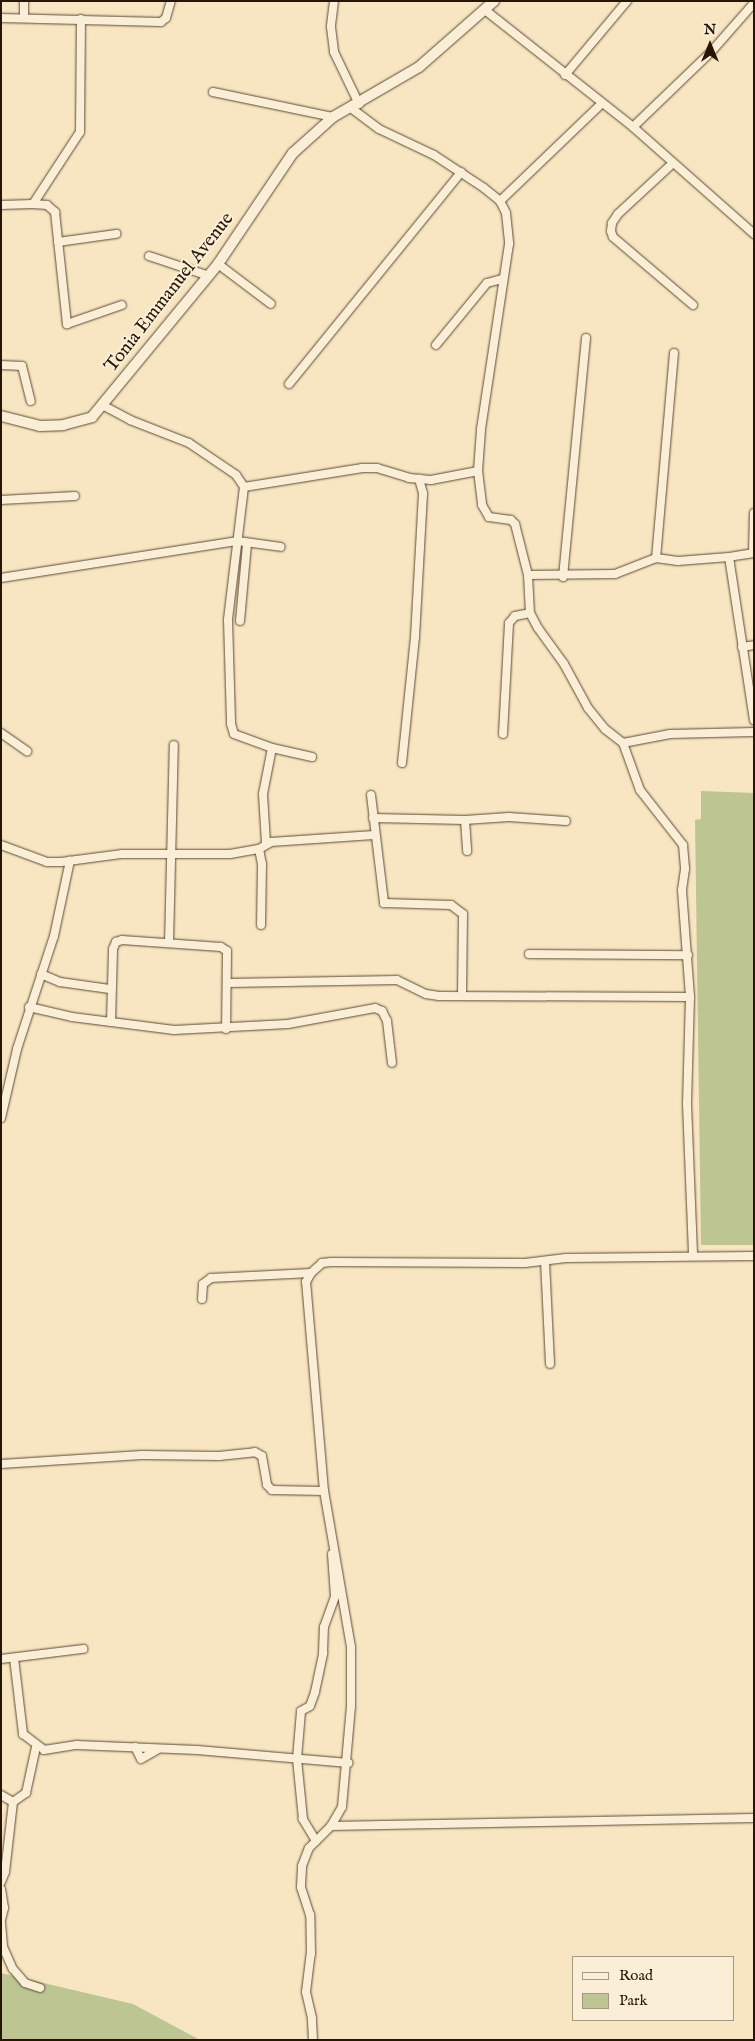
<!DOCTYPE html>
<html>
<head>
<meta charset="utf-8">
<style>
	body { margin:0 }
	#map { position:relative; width:755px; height:2041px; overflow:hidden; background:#f8e5c1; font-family:"IM FELL English",serif }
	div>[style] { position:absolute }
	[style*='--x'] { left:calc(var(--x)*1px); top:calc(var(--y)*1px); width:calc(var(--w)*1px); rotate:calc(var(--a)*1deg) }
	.green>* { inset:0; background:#bdc593 }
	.roads { filter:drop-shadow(0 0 1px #5a4a34) drop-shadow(0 0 1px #5a4a34) }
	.minor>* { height:8px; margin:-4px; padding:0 4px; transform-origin:4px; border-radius:4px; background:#faeed7 }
	.tertiary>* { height:10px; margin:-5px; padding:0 5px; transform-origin:5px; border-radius:5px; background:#faeed7 }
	span { translate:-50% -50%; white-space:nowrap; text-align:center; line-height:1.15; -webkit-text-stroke:4px #faeed7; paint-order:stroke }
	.street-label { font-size:19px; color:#261605 }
	.frame { position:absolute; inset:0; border:2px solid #261605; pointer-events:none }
	.legend { position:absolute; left:572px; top:1956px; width:162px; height:65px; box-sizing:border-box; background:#faeed7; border:1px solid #a59883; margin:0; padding:6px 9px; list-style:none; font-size:15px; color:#261605 }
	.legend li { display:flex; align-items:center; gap:10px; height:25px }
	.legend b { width:25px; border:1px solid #a59883 }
	.north { position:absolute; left:685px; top:20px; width:50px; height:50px; -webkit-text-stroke:4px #faeed7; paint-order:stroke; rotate:0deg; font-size:14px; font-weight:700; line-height:20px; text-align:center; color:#261605 }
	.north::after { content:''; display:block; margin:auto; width:18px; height:22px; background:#261605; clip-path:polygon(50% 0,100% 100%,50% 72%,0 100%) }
</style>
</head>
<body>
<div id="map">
	<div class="green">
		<div style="clip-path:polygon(701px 791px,754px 793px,754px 1245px,701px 1245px,695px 820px,701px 819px)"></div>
		<div style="clip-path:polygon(1px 1973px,133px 2004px,200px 2040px,1px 2040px)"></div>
	</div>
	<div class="roads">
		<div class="minor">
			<div style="--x:24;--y:1;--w:16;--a:90"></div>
			<div style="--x:334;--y:1;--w:26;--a:97"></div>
			<div style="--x:331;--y:27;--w:25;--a:83"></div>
			<div style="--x:334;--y:52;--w:58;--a:64.3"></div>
			<div style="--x:485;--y:10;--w:189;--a:38.3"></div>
			<div style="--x:633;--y:127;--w:162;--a:41.5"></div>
			<div style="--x:1;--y:18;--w:160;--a:1.4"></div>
			<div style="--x:161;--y:22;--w:6;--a:-39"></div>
			<div style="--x:166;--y:18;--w:18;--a:-74"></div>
			<div style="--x:565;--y:75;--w:97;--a:-50"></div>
			<div style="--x:213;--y:92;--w:123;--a:11.8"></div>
			<div style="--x:351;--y:108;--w:35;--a:37"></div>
			<div style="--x:379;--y:129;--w:61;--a:25.3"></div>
			<div style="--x:434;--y:155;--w:60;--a:33.4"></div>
			<div style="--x:484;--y:188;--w:21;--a:39"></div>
			<div style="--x:500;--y:201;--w:13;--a:63"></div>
			<div style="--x:506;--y:213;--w:31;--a:84"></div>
			<div style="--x:509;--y:244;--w:188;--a:98.6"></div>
			<div style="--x:481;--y:430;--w:41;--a:94.2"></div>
			<div style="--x:478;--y:471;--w:34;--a:83"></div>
			<div style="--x:482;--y:505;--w:14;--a:60"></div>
			<div style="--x:489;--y:517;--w:22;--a:8"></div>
			<div style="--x:511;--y:520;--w:6;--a:45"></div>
			<div style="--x:515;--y:524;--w:53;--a:75.7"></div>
			<div style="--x:528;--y:575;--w:38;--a:87"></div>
			<div style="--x:530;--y:613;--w:17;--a:62"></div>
			<div style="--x:538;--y:628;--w:44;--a:54.2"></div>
			<div style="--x:564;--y:664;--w:50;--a:61.4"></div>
			<div style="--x:588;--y:708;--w:27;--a:51"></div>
			<div style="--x:605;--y:729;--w:23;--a:38"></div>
			<div style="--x:623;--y:743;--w:50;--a:70.1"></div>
			<div style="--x:640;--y:790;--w:70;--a:52"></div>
			<div style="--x:683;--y:845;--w:24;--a:85"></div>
			<div style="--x:685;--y:869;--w:21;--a:98"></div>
			<div style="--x:682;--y:890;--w:107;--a:85.7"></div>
			<div style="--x:690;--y:997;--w:107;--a:91.6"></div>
			<div style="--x:687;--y:1104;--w:152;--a:87.7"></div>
			<div style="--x:633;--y:127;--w:108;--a:-43.9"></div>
			<div style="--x:711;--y:52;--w:65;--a:-48.7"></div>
			<div style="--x:673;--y:163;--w:75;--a:137.2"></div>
			<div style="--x:618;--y:214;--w:11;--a:124"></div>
			<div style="--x:612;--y:223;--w:8;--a:97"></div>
			<div style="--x:611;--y:231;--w:6;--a:72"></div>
			<div style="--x:613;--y:237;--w:105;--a:40.4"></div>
			<div style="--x:500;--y:201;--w:140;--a:-43.8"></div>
			<div style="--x:33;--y:204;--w:14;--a:4"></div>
			<div style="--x:47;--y:205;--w:11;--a:41"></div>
			<div style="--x:55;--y:212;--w:113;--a:83.9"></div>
			<div style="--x:67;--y:324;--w:58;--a:-19.1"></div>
			<div style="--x:1;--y:205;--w:32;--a:-2"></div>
			<div style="--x:33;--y:204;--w:86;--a:-56.9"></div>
			<div style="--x:80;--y:132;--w:113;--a:-89.5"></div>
			<div style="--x:58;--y:242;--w:59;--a:-7.9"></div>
			<div style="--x:149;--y:256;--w:63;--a:18.4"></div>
			<div style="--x:218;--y:264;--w:66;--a:37"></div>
			<div style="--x:436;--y:345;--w:80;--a:-50.6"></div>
			<div style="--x:487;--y:283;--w:16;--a:-15"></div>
			<div style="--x:674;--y:353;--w:206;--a:95"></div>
			<div style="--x:656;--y:558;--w:22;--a:8"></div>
			<div style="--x:678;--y:561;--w:51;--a:-4.5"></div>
			<div style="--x:1;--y:365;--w:21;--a:3"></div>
			<div style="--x:22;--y:366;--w:36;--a:76"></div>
			<div style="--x:289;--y:384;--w:273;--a:-50.9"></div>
			<div style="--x:104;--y:406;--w:30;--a:28"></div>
			<div style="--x:130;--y:420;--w:63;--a:21.3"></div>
			<div style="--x:189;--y:443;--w:57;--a:34.2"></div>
			<div style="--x:236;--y:475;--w:14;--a:56"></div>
			<div style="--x:244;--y:487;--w:134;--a:96.9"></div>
			<div style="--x:228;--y:620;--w:104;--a:88.3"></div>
			<div style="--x:231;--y:724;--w:10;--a:73"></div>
			<div style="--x:234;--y:734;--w:40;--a:20.2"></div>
			<div style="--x:272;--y:748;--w:47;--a:101.1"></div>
			<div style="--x:263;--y:794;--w:49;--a:86.5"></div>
			<div style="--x:244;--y:487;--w:120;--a:-9.1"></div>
			<div style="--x:362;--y:468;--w:15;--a:0"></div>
			<div style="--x:377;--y:468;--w:34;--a:17"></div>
			<div style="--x:409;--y:478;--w:22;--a:5"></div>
			<div style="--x:431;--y:480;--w:48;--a:-10.8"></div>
			<div style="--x:1;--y:500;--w:74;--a:-3.1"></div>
			<div style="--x:753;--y:553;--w:40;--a:-88.6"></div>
			<div style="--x:754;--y:553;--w:25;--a:171"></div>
			<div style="--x:729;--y:557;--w:165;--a:81.3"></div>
			<div style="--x:528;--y:575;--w:87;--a:-0.7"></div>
			<div style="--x:615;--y:574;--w:44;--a:-21.3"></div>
			<div style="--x:563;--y:577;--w:240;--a:-84.5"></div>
			<div style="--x:1;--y:578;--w:240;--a:-8.9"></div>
			<div style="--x:238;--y:541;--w:43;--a:7.9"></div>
			<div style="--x:240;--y:621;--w:77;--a:-84.8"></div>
			<div style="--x:742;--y:647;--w:12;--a:-9"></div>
			<div style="--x:1;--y:733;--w:32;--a:35"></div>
			<div style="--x:503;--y:734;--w:111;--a:-86.9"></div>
			<div style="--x:509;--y:623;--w:9;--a:-49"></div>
			<div style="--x:515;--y:616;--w:15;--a:-11"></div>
			<div style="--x:623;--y:743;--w:48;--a:-10.8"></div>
			<div style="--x:670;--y:734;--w:84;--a:-1.4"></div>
			<div style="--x:272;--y:748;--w:41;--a:12.7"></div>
			<div style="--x:402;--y:763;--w:127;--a:-84.1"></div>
			<div style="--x:415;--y:637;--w:144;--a:-86.8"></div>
			<div style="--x:423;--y:493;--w:15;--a:-106"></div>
			<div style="--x:371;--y:795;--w:109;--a:83.1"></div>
			<div style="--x:384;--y:903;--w:67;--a:1.7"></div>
			<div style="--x:451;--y:905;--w:15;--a:37"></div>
			<div style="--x:463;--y:914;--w:81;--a:90.7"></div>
			<div style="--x:373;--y:818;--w:92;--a:1.2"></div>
			<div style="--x:465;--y:820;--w:44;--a:-3.9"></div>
			<div style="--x:509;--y:817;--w:57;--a:4"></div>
			<div style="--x:465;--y:820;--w:31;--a:86"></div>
			<div style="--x:1;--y:845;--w:49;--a:20.3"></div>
			<div style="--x:47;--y:862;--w:14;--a:0"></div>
			<div style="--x:61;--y:862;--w:62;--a:-7.5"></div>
			<div style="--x:122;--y:854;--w:108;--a:0"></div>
			<div style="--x:230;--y:854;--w:29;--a:-10"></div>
			<div style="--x:259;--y:849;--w:14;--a:-30"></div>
			<div style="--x:271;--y:842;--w:103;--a:-3.9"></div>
			<div style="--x:259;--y:849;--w:15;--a:79"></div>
			<div style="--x:262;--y:864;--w:61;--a:90.9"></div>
			<div style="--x:169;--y:943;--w:198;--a:-88.6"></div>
			<div style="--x:529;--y:954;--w:159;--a:0.4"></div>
			<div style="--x:41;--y:974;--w:21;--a:23"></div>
			<div style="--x:60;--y:982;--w:50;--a:8"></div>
			<div style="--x:229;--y:983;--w:168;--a:-1"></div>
			<div style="--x:397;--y:980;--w:32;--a:26"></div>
			<div style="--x:426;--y:994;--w:13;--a:9"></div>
			<div style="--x:439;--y:996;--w:251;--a:0.2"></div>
			<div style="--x:29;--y:1007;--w:44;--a:13.1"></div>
			<div style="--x:72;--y:1017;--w:103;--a:7.3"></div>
			<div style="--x:174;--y:1030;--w:114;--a:-3"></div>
			<div style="--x:288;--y:1024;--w:88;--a:-10.4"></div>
			<div style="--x:375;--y:1008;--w:8;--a:23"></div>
			<div style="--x:382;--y:1011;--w:11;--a:63"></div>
			<div style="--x:387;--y:1021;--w:42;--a:83.2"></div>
			<div style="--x:111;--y:1022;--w:73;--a:-88.4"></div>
			<div style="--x:113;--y:949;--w:8;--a:-67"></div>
			<div style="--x:116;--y:942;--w:6;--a:-18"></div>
			<div style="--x:122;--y:940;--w:99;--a:4"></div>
			<div style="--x:221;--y:947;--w:7;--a:34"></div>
			<div style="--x:227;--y:951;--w:78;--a:90.7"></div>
			<div style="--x:1;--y:1118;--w:71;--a:-76.9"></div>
			<div style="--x:17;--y:1049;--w:119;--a:-71.9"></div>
			<div style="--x:54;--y:936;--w:77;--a:-78"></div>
			<div style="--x:545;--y:1261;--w:103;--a:87.2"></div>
			<div style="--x:202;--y:1299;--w:15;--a:-86"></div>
			<div style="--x:203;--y:1284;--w:10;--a:-37"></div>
			<div style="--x:211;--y:1278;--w:100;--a:-2.9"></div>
			<div style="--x:1;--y:1464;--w:141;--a:-3.7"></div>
			<div style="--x:142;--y:1455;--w:77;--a:0.7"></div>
			<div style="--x:219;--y:1456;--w:36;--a:-6"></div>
			<div style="--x:255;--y:1452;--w:8;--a:30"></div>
			<div style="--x:262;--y:1456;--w:29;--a:80"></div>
			<div style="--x:267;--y:1485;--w:7;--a:45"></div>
			<div style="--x:272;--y:1490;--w:52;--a:1.1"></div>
			<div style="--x:14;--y:1658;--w:77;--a:83.2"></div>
			<div style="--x:23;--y:1734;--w:26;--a:37"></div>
			<div style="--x:44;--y:1750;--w:33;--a:-9"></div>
			<div style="--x:77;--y:1745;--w:120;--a:2.4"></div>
			<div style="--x:197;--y:1750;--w:152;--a:4.9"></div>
			<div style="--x:1;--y:1659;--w:83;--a:-7"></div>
			<div style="--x:135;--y:1747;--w:13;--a:63"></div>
			<div style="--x:141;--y:1759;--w:20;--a:-30"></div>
			<div style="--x:1;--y:1795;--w:14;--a:30"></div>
			<div style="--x:13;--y:1802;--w:70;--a:96.5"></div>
			<div style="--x:5;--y:1872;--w:11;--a:112"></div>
			<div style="--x:13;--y:1802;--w:16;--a:-35"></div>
			<div style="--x:26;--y:1793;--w:47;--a:-77.7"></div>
			<div style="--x:331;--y:1826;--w:423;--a:-1.1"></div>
			<div style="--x:316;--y:1841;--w:26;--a:-121"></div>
			<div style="--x:303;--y:1819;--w:60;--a:-95.7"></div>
			<div style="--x:297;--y:1759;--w:48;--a:-85.2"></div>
			<div style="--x:301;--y:1711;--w:10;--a:-29"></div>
			<div style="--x:310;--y:1706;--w:15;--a:-70"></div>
			<div style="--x:315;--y:1692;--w:40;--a:-78"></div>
			<div style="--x:323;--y:1653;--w:26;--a:-88"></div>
			<div style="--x:324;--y:1627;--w:33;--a:-70"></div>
			<div style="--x:335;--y:1596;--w:42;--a:-94.1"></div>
			<div style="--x:1;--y:1889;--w:19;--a:81"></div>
			<div style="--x:4;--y:1908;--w:12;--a:104"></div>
			<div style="--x:1;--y:1923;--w:24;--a:85"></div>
			<div style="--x:3;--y:1947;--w:24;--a:66"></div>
			<div style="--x:13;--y:1969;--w:18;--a:49"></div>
			<div style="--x:25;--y:1983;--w:16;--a:18"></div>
			<div style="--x:313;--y:2040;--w:22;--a:-93"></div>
			<div style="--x:312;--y:2018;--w:27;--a:-103"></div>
			<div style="--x:306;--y:1992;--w:38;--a:-83"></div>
			<div style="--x:311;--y:1954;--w:39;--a:-91"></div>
			<div style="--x:310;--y:1915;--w:29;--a:-108"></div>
			<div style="--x:301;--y:1887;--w:21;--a:-87"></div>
			<div style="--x:302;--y:1866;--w:19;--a:-69"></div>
			<div style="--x:309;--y:1848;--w:31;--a:-45"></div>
			<div style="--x:331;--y:1826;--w:22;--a:-60"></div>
			<div style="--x:342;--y:1807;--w:101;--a:-84.9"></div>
			<div style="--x:351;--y:1706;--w:59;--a:-90"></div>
			<div style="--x:351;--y:1647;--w:158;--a:-99.8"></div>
			<div style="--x:324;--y:1491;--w:210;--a:-94.9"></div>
			<div style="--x:306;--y:1282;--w:10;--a:-61"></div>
			<div style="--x:311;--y:1273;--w:15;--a:-42"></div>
			<div style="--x:322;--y:1263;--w:9;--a:-6"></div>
			<div style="--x:331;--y:1262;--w:194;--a:0.3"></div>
			<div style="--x:525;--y:1263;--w:41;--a:-7"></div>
			<div style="--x:566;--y:1258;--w:188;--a:-0.6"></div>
		</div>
		<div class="tertiary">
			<div style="--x:1;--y:416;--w:40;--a:14.4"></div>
			<div style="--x:40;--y:426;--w:23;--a:-2"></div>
			<div style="--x:63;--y:425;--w:30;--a:-15"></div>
			<div style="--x:92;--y:417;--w:198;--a:-50.5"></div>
			<div style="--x:218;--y:264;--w:134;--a:-56"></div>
			<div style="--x:293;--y:153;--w:54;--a:-42"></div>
			<div style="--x:333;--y:117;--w:99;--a:-30.2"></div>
			<div style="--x:419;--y:67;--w:100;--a:-41.3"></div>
		</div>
	</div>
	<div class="street-label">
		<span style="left:170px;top:293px;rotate:-52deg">Tonia Emmanuel Avenue</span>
	</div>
	<div class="frame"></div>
	<ul class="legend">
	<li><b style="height:6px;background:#faeed7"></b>Road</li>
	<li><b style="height:14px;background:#bdc593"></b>Park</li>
	</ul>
	<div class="north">N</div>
</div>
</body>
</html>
